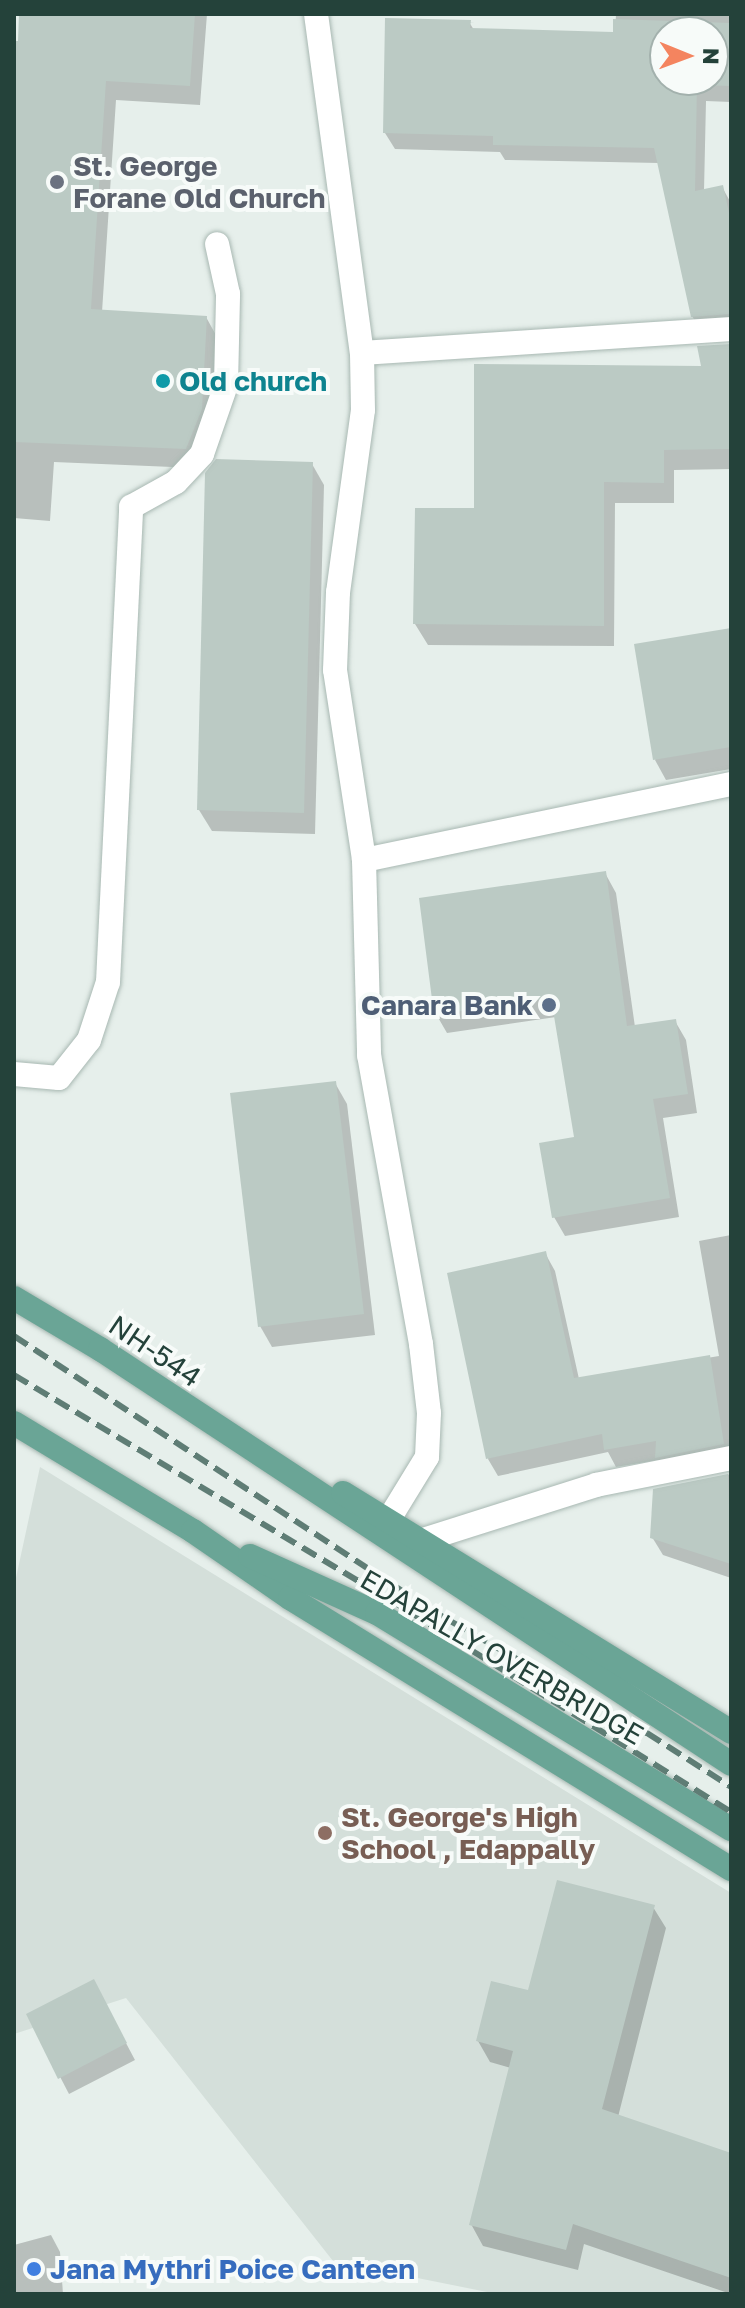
<!DOCTYPE html>
<html>
<head>
<meta charset="utf-8">
<style>
	body { margin:0 }
	#map { position:relative; width:745px; height:2308px; overflow:hidden; background:#e6efeb; font-family:"Golos Text",sans-serif }
	div>[style] { position:absolute }
	[style*='--x'] { left:calc(var(--x)*1px); top:calc(var(--y)*1px); width:calc(var(--w)*1px); rotate:calc(var(--a)*1deg) }
	.built>* { inset:0; background:#d4dfda }
	.shadow>* { inset:0; background:#0003 }
	.building>* { inset:0; background:#bbcac4 }
	.roads { filter:drop-shadow(0 0 2px #a8b8b2) drop-shadow(0 0 2px #a8b8b2) }
	.lane>* { height:24px; margin:-12px; padding:0 12px; transform-origin:12px; border-radius:12px; background:#fff }
	.street>* { height:24px; margin:-12px; padding:0 12px; transform-origin:12px; border-radius:12px; background:#fff }
	.primary>* { height:24px; margin:-12px; padding:0 12px; transform-origin:12px; border-radius:12px; background:#6aa596 }
	.rail>* { height:6px; margin-top:-3px; transform-origin:0; background:repeating-linear-gradient(90deg,#5f7d75 0 16px,transparent 0 24px) }
	.dots>* { width:22px; height:22px; translate:-50% -50%; box-sizing:border-box; border:4px solid #f7fbf9; border-radius:50% }
	span { translate:-50% -50%; white-space:nowrap; text-align:center; line-height:1.15; -webkit-text-stroke:8px #f7fbf9; paint-order:stroke }
	.worship-label { font-size:28px; color:#5b616d; font-weight:700 }
	.left { translate:0 -50%; text-align:left }
	.culture-label { font-size:28px; color:#0d838f; font-weight:700 }
	.service-label { font-size:28px; color:#4e5e75; font-weight:700 }
	.right { translate:-100% -50%; text-align:right }
	.street-label { font-size:28px; color:#24423a }
	.education-label { font-size:28px; color:#785e54; font-weight:700 }
	.shop-label { font-size:28px; color:#366cbe; font-weight:700 }
	.frame { position:absolute; inset:0; border:16px solid #24423a; pointer-events:none }
	.north { position:absolute; left:649px; top:16px; width:80px; height:80px; box-sizing:border-box; background:#f7fbf9; border:2px solid #a3b1ad; border-radius:50%; rotate:91deg; font-size:22px; font-weight:700; line-height:32px; text-align:center; color:#24423a }
	.north::after { content:''; display:block; margin:auto; width:28px; height:36px; background:#f4845f; clip-path:polygon(50% 0,100% 100%,50% 72%,0 100%) }
</style>
</head>
<body>
<div id="map">
	<div class="built">
		<div style="clip-path:polygon(40px 1467px,731px 1893px,731px 2294px,497px 2294px,333px 2261px,126px 1998px,14px 2034px,14px 1587px)"></div>
	</div>
	<div class="shadow">
		<div style="clip-path:polygon(21px 14px,207px 14px,200px 105px,116px 100px,102px 312px,206px 317px,217px 337px,212px 429px,196px 468px,54px 462px,50px 521px,14px 518px,14px 43px,19px 43px)"></div>
		<div style="clip-path:polygon(evenodd,616px 14px,731px 14px,731px 102px,706px 101px,704px 191px,722px 187px,731px 203px,731px 331px,702px 332px,692px 316px,659px 163px,505px 160px,500px 152px,395px 149px,385px 133px,469px 22px,474px 30px,615px 34px,616px 14px,665px 32px,713px 32px,713px 80px,665px 80px,665px 32px)"></div>
		<div style="clip-path:polygon(731px 345px,731px 469px,674px 470px,674px 503px,615px 503px,614px 646px,428px 645px,415px 624px,476px 510px,704px 368px)"></div>
		<div style="clip-path:polygon(312px 464px,324px 485px,315px 834px,212px 831px,199px 810px)"></div>
		<div style="clip-path:polygon(731px 630px,731px 769px,666px 780px,655px 760px)"></div>
		<div style="clip-path:polygon(605px 873px,616px 893px,635px 1027px,675px 1021px,686px 1040px,697px 1113px,663px 1118px,679px 1217px,565px 1236px,554px 1217px,577px 1139px,556px 1017px,447px 1033px,436px 1014px)"></div>
		<div style="clip-path:polygon(335px 1083px,347px 1104px,375px 1335px,272px 1347px,260px 1326px)"></div>
		<div style="clip-path:polygon(731px 1235px,731px 1464px,667px 1475px,658px 1460px,616px 1467px,608px 1452px,498px 1476px,488px 1459px,545px 1253px,555px 1271px,579px 1379px,719px 1356px,699px 1241px)"></div>
		<div style="clip-path:polygon(731px 1474px,731px 1578px,663px 1555px,652px 1537px,655px 1490px)"></div>
		<div style="clip-path:polygon(653px 1907px,666px 1928px,618px 2117px,731px 2156px,731px 2294px,584px 2244px,578px 2270px,483px 2246px,471px 2224px,511px 2068px,490px 2062px,478px 2041px,530px 1993px)"></div>
		<div style="clip-path:polygon(102px 1998px,135px 2060px,69px 2094px,28px 2015px)"></div>
		<div style="clip-path:polygon(51px 2235px,60px 2252px,63px 2294px,14px 2294px,14px 2245px)"></div>
	</div>
	<div class="building">
		<div style="clip-path:polygon(19px 14px,195px 14px,190px 86px,106px 81px,91px 309px,207px 316px,202px 409px,186px 449px,14px 442px,14px 41px,18px 41px)"></div>
		<div style="clip-path:polygon(evenodd,385px 18px,471px 20px,470px 28px,613px 32px,613px 19px,731px 23px,731px 86px,697px 85px,695px 191px,723px 185px,731px 222px,731px 314px,691px 317px,654px 148px,493px 145px,493px 136px,383px 133px,385px 18px,665px 32px,713px 32px,713px 80px,665px 80px,665px 32px)"></div>
		<div style="clip-path:polygon(731px 344px,731px 449px,664px 450px,664px 483px,604px 482px,604px 626px,413px 624px,415px 508px,474px 508px,474px 364px,701px 366px,697px 346px)"></div>
		<div style="clip-path:polygon(216px 459px,313px 462px,304px 813px,197px 810px,205px 473px)"></div>
		<div style="clip-path:polygon(731px 628px,731px 747px,653px 760px,634px 644px)"></div>
		<div style="clip-path:polygon(606px 871px,627px 1026px,676px 1019px,688px 1094px,653px 1099px,670px 1198px,552px 1218px,539px 1143px,574px 1137px,551px 998px,434px 1015px,419px 898px)"></div>
		<div style="clip-path:polygon(336px 1081px,364px 1314px,258px 1327px,230px 1093px)"></div>
		<div style="clip-path:polygon(546px 1251px,574px 1378px,710px 1355px,724px 1444px,655px 1458px,656px 1441px,604px 1450px,602px 1434px,486px 1459px,447px 1273px)"></div>
		<div style="clip-path:polygon(728px 1474px,731px 1564px,650px 1538px,653px 1489px)"></div>
		<div style="clip-path:polygon(557px 1880px,655px 1905px,602px 2109px,731px 2153px,731px 2278px,573px 2224px,566px 2250px,469px 2225px,513px 2051px,476px 2041px,491px 1981px,528px 1990px)"></div>
		<div style="clip-path:polygon(94px 1979px,127px 2043px,58px 2079px,26px 2014px)"></div>
	</div>
	<div class="roads">
		<div class="lane">
			<div style="--x:14;--y:1074;--w:45;--a:5.1"></div>
			<div style="--x:59;--y:1078;--w:48;--a:-51.7"></div>
			<div style="--x:89;--y:1040;--w:61;--a:-71.9"></div>
			<div style="--x:108;--y:982;--w:476;--a:-87.2"></div>
			<div style="--x:131;--y:507;--w:51;--a:-29.1"></div>
			<div style="--x:176;--y:482;--w:38;--a:-47"></div>
			<div style="--x:202;--y:454;--w:73;--a:-70.8"></div>
			<div style="--x:226;--y:385;--w:91;--a:-88.7"></div>
			<div style="--x:228;--y:294;--w:51;--a:-102.4"></div>
		</div>
		<div class="street">
			<div style="--x:316;--y:14;--w:342;--a:82.3"></div>
			<div style="--x:362;--y:353;--w:57;--a:89"></div>
			<div style="--x:363;--y:410;--w:184;--a:97.8"></div>
			<div style="--x:338;--y:592;--w:78;--a:92.2"></div>
			<div style="--x:335;--y:670;--w:192;--a:81.3"></div>
			<div style="--x:364;--y:860;--w:195;--a:88.5"></div>
			<div style="--x:369;--y:1055;--w:294;--a:79.8"></div>
			<div style="--x:421;--y:1344;--w:69;--a:83.4"></div>
			<div style="--x:429;--y:1413;--w:44;--a:92.6"></div>
			<div style="--x:427;--y:1457;--w:73;--a:121.5"></div>
			<div style="--x:362;--y:353;--w:370;--a:-3.7"></div>
			<div style="--x:364;--y:860;--w:375;--a:-11.7"></div>
			<div style="--x:423;--y:1540;--w:182;--a:-17.6"></div>
			<div style="--x:596;--y:1485;--w:138;--a:-11.3"></div>
		</div>
		<div class="primary">
			<div style="--x:14;--y:1298;--w:100;--a:30.7"></div>
			<div style="--x:100;--y:1349;--w:755;--a:33.33"></div>
			<div style="--x:14;--y:1423;--w:209;--a:31.1"></div>
			<div style="--x:193;--y:1531;--w:118;--a:34.6"></div>
			<div style="--x:290;--y:1598;--w:518;--a:31.57"></div>
			<div style="--x:343;--y:1493;--w:456;--a:31.6"></div>
			<div style="--x:250;--y:1556;--w:139;--a:24.2"></div>
			<div style="--x:377;--y:1613;--w:415;--a:31.4"></div>
		</div>
	</div>
	<div class="rail">
		<div style="--x:14;--y:1336;--w:499;--a:33.3"></div>
		<div style="--x:431;--y:1610;--w:249;--a:29.7"></div>
		<div style="--x:647;--y:1733;--w:100;--a:32.7"></div>
		<div style="--x:14;--y:1375;--w:437;--a:30.9"></div>
		<div style="--x:389;--y:1599;--w:403;--a:31.9"></div>
	</div>
	<div class="dots">
		<div style="left:57px;top:182px;background:#6b7280"></div>
		<div style="left:163px;top:381px;background:#0f9aa8"></div>
		<div style="left:549px;top:1005px;background:#5c6f8a"></div>
		<div style="left:325px;top:1833px;background:#8d6e63"></div>
		<div style="left:34px;top:2269px;background:#3f7fe0"></div>
	</div>
	<div class="worship-label">
		<span class="left" style="left:73px;top:182px">St. George<br>Forane Old Church</span>
	</div>
	<div class="culture-label">
		<span class="left" style="left:179px;top:381px">Old church</span>
	</div>
	<div class="service-label">
		<span class="right" style="left:533px;top:1005px">Canara Bank</span>
	</div>
	<div class="street-label">
		<span style="left:155px;top:1351px;rotate:34deg">NH-544</span>
		<span style="left:502px;top:1657px;rotate:30deg">EDAPALLY OVERBRIDGE</span>
	</div>
	<div class="education-label">
		<span class="left" style="left:341px;top:1833px">St. George's High<br>School , Edappally</span>
	</div>
	<div class="shop-label">
		<span class="left" style="left:50px;top:2269px">Jana Mythri Poice Canteen</span>
	</div>
	<div class="frame"></div>
	<div class="north">N</div>
</div>
</body>
</html>
